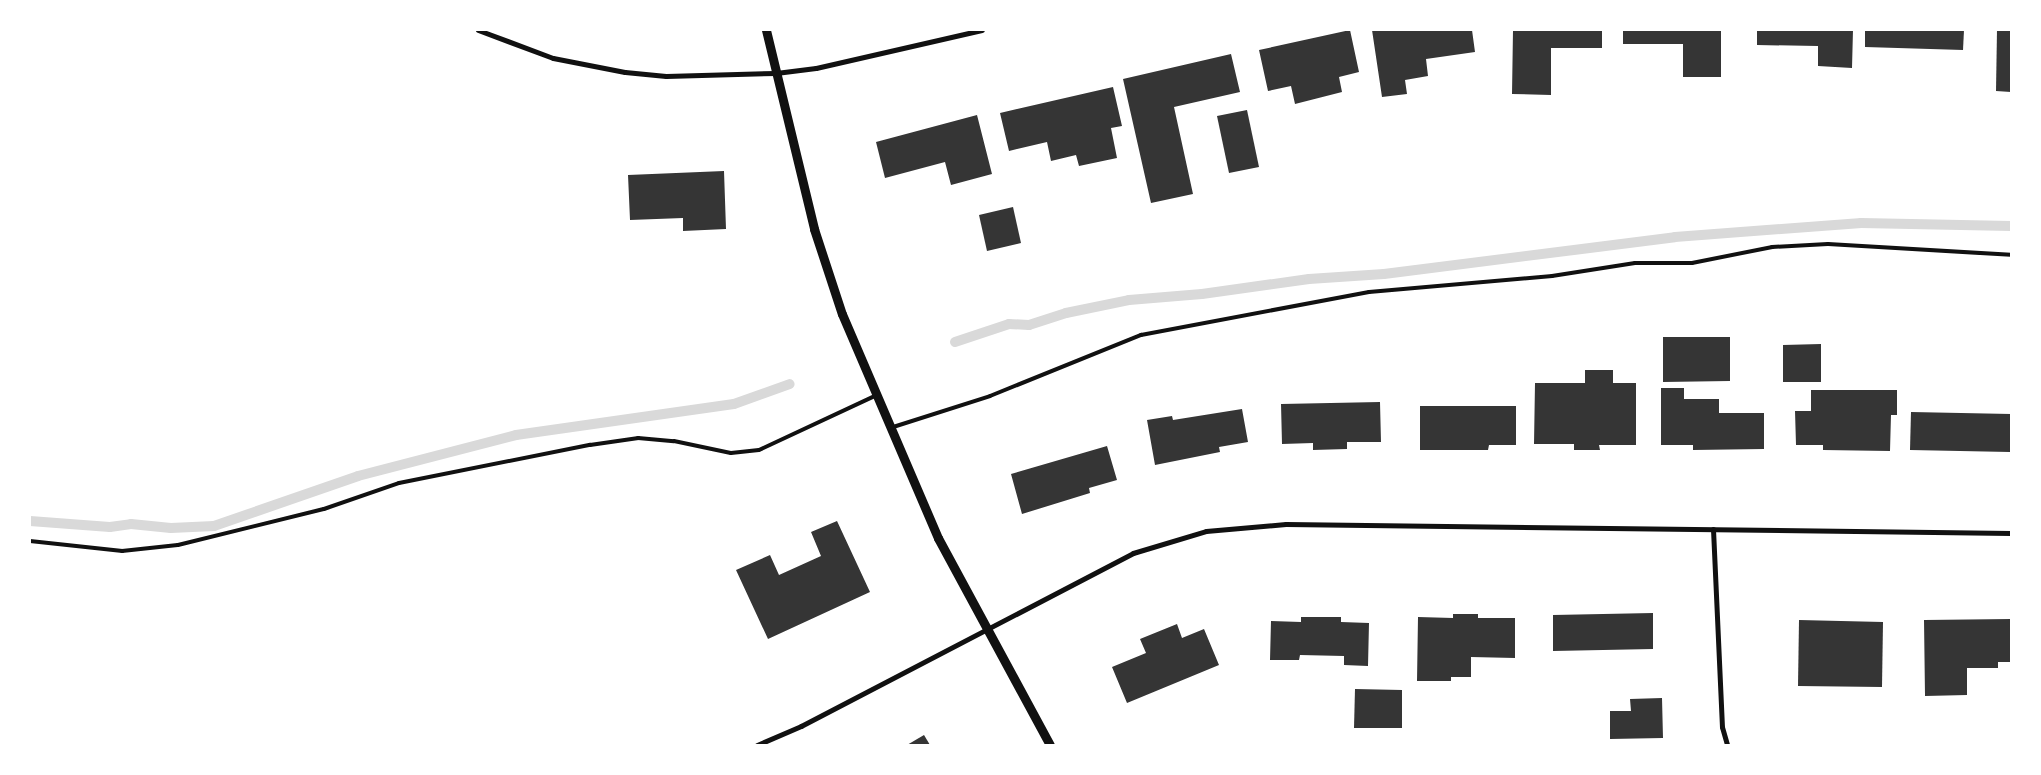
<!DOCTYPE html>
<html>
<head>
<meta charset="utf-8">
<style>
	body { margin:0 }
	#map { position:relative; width:2041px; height:775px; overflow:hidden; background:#fff; font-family:Arial,sans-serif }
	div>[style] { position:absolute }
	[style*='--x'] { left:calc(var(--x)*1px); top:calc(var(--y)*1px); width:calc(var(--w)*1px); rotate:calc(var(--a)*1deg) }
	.stream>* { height:10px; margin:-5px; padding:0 5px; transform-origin:5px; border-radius:5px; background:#d9d9d9 }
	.building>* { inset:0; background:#353535 }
	.service>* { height:4px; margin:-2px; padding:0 2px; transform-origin:2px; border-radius:2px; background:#111 }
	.minor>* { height:5px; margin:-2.5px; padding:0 2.5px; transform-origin:2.5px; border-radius:2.5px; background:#111 }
	.tertiary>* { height:9px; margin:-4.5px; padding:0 4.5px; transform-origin:4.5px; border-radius:4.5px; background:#111 }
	span { translate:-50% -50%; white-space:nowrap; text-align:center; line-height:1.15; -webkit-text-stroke:4px #fff; paint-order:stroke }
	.frame { position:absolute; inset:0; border:31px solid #fff; pointer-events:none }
</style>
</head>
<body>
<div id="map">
	<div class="stream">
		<div style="--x:955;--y:342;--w:57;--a:-18.4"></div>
		<div style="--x:1009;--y:324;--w:20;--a:3"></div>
		<div style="--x:1029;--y:325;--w:39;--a:-18"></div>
		<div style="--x:1066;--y:313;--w:64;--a:-11.7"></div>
		<div style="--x:1129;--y:300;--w:73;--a:-4.7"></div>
		<div style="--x:1202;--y:294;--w:108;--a:-8"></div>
		<div style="--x:1309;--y:279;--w:75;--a:-3.8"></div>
		<div style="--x:1384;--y:274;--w:293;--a:-7.2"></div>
		<div style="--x:1675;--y:237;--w:187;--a:-4.3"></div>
		<div style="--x:1861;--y:223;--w:150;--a:1.1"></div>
		<div style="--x:30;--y:521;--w:80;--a:4.3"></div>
		<div style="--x:110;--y:527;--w:21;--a:-8"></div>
		<div style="--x:131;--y:524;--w:40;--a:5.7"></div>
		<div style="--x:171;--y:528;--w:43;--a:-2.7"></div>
		<div style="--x:214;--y:526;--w:152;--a:-19.1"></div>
		<div style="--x:358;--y:476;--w:163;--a:-14.5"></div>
		<div style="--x:516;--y:435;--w:220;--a:-8.1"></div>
		<div style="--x:734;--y:404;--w:59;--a:-19.7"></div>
	</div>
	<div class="building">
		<div style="clip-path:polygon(1350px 30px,1359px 72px,1339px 77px,1342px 92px,1295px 104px,1291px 86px,1268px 91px,1259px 50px)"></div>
		<div style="clip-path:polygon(1372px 30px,1472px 30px,1475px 52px,1426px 59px,1428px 76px,1405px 80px,1407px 94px,1382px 97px)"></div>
		<div style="clip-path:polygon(1513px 30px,1602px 30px,1602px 48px,1551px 48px,1551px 95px,1512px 94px)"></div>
		<div style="clip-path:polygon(1623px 30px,1721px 30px,1721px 77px,1683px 77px,1683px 44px,1623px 44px)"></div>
		<div style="clip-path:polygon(1757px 30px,1853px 30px,1852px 68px,1818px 66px,1818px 46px,1757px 45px)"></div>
		<div style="clip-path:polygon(1865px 30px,1964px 30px,1963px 50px,1865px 47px)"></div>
		<div style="clip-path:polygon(1997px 30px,2011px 30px,2011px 92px,1996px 91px)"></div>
		<div style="clip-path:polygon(1231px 54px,1240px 92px,1174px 107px,1193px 194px,1151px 203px,1123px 79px)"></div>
		<div style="clip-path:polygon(1113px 87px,1122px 126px,1111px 128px,1117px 158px,1079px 166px,1076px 155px,1051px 161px,1047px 142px,1009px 151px,1000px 113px)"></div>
		<div style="clip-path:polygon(1247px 110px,1259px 167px,1229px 173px,1217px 116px)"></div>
		<div style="clip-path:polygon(977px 115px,992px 174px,951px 185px,945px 162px,885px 178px,876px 142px)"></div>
		<div style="clip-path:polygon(724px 171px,726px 229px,683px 231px,683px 218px,630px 220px,628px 175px)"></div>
		<div style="clip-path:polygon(1013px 207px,1021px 243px,987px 251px,979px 215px)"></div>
		<div style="clip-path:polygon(1663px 337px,1730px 337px,1730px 381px,1663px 382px)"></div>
		<div style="clip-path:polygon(1821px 344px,1821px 382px,1783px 382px,1783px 345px)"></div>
		<div style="clip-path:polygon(1585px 370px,1613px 370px,1613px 383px,1636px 383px,1636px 445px,1599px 445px,1600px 450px,1574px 450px,1574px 444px,1534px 444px,1535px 383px,1585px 383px)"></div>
		<div style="clip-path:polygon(1661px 388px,1684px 388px,1684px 399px,1719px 399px,1719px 413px,1764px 413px,1764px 449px,1693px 450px,1693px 445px,1661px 445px)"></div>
		<div style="clip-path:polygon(1811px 390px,1897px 390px,1897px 415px,1891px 415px,1890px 451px,1823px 450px,1823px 445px,1796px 445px,1795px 411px,1811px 411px)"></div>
		<div style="clip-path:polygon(1380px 402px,1381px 442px,1347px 442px,1347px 449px,1313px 450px,1313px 443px,1282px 444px,1281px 404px)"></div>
		<div style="clip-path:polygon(1420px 406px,1516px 406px,1516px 445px,1489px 445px,1488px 450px,1420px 450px)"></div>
		<div style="clip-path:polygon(1242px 409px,1248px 442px,1219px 447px,1220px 452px,1155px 465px,1147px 420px,1172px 416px,1173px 420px)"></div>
		<div style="clip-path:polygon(1911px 412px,2011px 414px,2010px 452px,1910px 450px)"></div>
		<div style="clip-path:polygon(1107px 446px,1117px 480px,1089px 488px,1090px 493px,1022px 514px,1011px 474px)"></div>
		<div style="clip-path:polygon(837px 521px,870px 592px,768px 639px,736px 570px,770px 555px,779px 575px,821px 556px,811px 532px)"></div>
		<div style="clip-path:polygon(1653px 613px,1653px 649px,1553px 651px,1553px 615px)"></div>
		<div style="clip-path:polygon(1453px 614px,1478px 614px,1478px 618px,1515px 618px,1515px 658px,1471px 657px,1471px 677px,1451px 677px,1451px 681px,1417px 681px,1418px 617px,1453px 618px)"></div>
		<div style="clip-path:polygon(1301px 617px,1341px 617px,1341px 622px,1369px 623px,1368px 666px,1344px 665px,1344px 656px,1300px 655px,1299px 660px,1270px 660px,1271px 621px,1301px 622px)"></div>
		<div style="clip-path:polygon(2011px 619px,2011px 662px,1998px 662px,1998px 668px,1967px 668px,1967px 695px,1925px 696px,1924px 620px)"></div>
		<div style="clip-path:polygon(1799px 620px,1883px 622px,1882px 687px,1798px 686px)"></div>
		<div style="clip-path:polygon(1177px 624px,1182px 638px,1204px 629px,1219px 665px,1127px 703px,1112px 667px,1146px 653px,1140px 639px)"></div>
		<div style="clip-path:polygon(1355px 689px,1402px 690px,1402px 728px,1354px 728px)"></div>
		<div style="clip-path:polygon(1662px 698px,1663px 738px,1610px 739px,1610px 711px,1631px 711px,1630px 699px)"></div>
		<div style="clip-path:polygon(924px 735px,930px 745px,907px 745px)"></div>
	</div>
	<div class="service">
		<div style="--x:890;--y:428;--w:105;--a:-17.7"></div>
		<div style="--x:990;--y:396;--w:163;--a:-22"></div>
		<div style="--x:1141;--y:335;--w:232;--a:-10.7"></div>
		<div style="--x:1369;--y:292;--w:184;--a:-5"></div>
		<div style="--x:1552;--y:276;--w:84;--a:-8.9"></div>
		<div style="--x:1635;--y:263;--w:57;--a:0"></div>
		<div style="--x:1692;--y:263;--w:82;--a:-11.3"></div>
		<div style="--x:1772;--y:247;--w:56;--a:-3.1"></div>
		<div style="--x:1828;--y:244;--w:183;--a:3.4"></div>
		<div style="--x:30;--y:541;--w:93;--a:6.2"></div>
		<div style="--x:122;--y:551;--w:56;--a:-6.1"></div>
		<div style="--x:178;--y:545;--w:150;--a:-13.9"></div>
		<div style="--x:324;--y:509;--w:79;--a:-19.1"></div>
		<div style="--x:399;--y:483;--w:195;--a:-11.3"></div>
		<div style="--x:590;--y:445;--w:49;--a:-8.3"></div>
		<div style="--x:638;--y:438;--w:36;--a:5"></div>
		<div style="--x:674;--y:441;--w:58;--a:11.9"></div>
		<div style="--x:731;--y:453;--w:28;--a:-6"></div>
		<div style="--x:759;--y:450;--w:128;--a:-25"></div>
	</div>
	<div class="minor">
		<div style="--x:478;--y:30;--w:80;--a:20.5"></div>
		<div style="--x:553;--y:58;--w:73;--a:11"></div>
		<div style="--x:625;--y:72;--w:41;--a:5.6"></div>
		<div style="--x:666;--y:76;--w:110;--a:-1.6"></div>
		<div style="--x:776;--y:73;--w:40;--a:-7.1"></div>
		<div style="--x:816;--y:68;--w:170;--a:-12.9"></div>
		<div style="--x:1713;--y:529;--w:198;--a:87.4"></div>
		<div style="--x:1722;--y:727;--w:19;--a:74"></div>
		<div style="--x:757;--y:745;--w:48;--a:-23.4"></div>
		<div style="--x:801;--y:726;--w:374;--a:-27.5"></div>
		<div style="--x:1133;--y:553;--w:76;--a:-16.8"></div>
		<div style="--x:1206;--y:531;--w:80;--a:-5"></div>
		<div style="--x:1286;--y:524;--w:725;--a:0.71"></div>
	</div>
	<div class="tertiary">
		<div style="--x:766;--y:30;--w:205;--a:76.4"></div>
		<div style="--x:814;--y:229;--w:89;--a:71.8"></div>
		<div style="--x:842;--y:314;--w:244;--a:66.8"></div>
		<div style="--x:938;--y:538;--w:235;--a:61.6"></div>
	</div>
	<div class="frame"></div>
</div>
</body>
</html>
